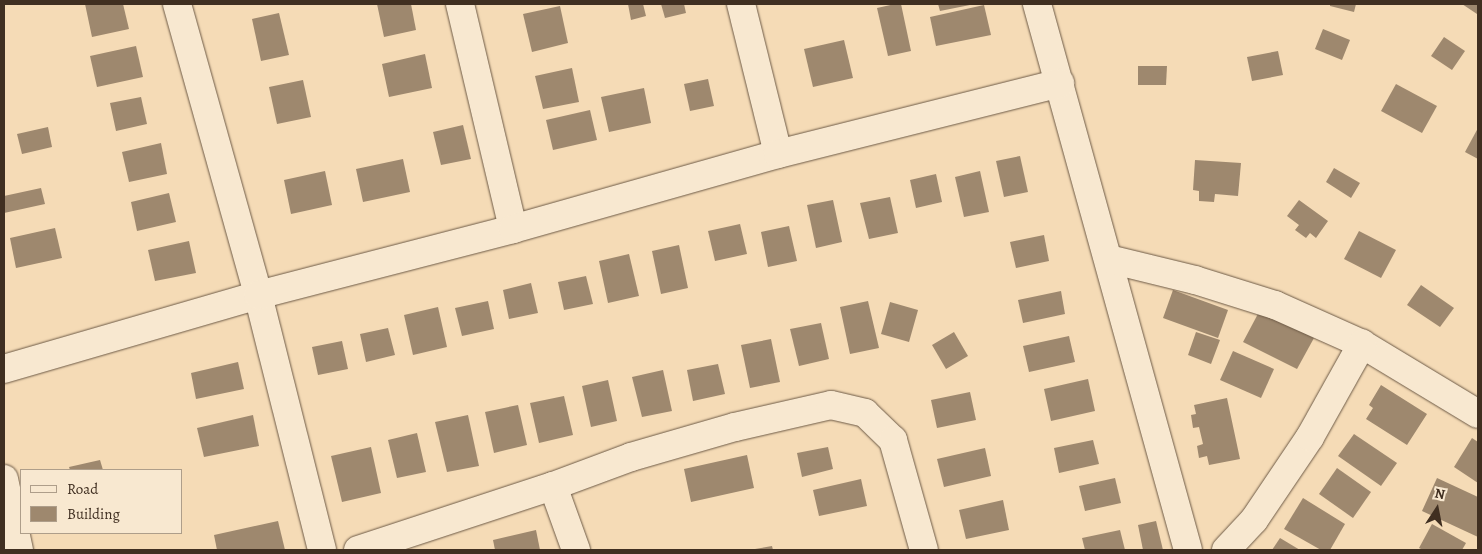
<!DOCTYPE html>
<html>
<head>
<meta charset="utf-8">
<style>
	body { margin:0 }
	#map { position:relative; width:1482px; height:554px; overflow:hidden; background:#f5dbb6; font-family:Alegreya,serif }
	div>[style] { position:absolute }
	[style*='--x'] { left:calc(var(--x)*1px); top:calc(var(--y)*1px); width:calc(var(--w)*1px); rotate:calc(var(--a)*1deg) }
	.building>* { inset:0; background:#9e886e }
	.roads { filter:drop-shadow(0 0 1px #6d5a46) drop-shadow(0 0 1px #6d5a46) }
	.minor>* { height:28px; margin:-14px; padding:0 14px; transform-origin:14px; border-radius:14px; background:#f8e8d0 }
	span { translate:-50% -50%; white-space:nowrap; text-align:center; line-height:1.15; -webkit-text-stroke:4.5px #f8e8d0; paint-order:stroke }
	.frame { position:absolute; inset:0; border:5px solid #402f21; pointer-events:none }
	.legend { position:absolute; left:20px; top:469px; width:162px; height:65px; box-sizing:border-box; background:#f8e8d0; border:1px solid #ae9e8a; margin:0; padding:6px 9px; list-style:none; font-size:15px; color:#402f21 }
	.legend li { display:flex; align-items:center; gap:10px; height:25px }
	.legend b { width:25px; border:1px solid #ae9e8a }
	.north { position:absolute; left:1412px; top:484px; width:50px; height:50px; -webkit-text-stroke:4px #f8e8d0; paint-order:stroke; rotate:11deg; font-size:14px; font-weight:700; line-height:20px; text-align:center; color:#402f21 }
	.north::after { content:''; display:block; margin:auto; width:18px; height:22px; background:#402f21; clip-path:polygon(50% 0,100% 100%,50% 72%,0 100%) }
</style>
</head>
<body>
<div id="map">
	<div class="building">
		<div style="clip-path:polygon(85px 4px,123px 4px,129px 29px,92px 37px)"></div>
		<div style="clip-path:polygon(377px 4px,411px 4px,416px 30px,384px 37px)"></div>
		<div style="clip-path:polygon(628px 4px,643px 4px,646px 16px,631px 20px)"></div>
		<div style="clip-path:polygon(661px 4px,684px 4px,686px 13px,665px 18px)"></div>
		<div style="clip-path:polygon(895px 4px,901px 4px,911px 51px,888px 56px,877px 8px)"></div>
		<div style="clip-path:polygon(938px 4px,970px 4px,970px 5px,940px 11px)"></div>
		<div style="clip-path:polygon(1330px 4px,1356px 4px,1354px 12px,1330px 6px)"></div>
		<div style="clip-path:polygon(1462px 4px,1478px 4px,1478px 12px,1477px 14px)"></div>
		<div style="clip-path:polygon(984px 5px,991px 35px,936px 46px,930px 17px)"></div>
		<div style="clip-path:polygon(560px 6px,568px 43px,532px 52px,523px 14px)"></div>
		<div style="clip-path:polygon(279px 13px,289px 55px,261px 61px,252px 19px)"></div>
		<div style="clip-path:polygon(1323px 29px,1350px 40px,1342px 60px,1315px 49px)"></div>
		<div style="clip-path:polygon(1444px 37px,1465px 51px,1452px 70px,1431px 56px)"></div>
		<div style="clip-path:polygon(844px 40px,853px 78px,813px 87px,804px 49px)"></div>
		<div style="clip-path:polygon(136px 46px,143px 77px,97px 87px,90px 56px)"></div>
		<div style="clip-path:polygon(1278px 51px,1283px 75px,1252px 81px,1247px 57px)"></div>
		<div style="clip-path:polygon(425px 54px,432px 88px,389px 97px,382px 64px)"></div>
		<div style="clip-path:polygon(1138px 66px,1167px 66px,1166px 85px,1138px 85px)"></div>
		<div style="clip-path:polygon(572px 68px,579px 102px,543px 109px,535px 76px)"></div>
		<div style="clip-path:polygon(708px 79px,714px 106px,690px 111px,684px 84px)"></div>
		<div style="clip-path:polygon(303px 80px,311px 117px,277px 124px,269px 87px)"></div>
		<div style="clip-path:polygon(1396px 84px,1437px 106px,1422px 133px,1381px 111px)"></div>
		<div style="clip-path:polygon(644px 88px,651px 123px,609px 132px,601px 97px)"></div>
		<div style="clip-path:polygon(141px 97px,147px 124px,116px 131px,110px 103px)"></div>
		<div style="clip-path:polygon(590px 110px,597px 140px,553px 150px,546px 120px)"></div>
		<div style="clip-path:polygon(463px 125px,471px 159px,441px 165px,433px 132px)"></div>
		<div style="clip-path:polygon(48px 127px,52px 147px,22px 154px,17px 134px)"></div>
		<div style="clip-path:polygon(1478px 128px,1478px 159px,1465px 152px)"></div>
		<div style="clip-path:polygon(161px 143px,167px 174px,129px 182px,122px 152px)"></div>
		<div style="clip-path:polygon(1020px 156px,1028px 192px,1004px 197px,996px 161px)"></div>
		<div style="clip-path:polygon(403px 159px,410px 192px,363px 202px,356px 169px)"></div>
		<div style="clip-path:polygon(1195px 160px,1241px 163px,1238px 196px,1215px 194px,1214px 202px,1199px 201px,1199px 191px,1193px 190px)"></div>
		<div style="clip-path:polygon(1334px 168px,1360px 183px,1351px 198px,1326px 182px)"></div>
		<div style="clip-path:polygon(325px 171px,332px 205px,291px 214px,284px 180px)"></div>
		<div style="clip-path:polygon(980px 171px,989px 212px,964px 217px,955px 177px)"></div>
		<div style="clip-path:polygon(936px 174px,942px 202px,916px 208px,910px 180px)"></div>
		<div style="clip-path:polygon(41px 188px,45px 204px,4px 213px,4px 196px)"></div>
		<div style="clip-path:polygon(169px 193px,176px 222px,137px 231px,131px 202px)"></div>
		<div style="clip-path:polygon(890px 197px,898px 233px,869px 239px,860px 203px)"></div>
		<div style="clip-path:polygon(833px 200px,842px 242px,816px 248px,807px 205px)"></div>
		<div style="clip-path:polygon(1299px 200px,1328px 221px,1316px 238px,1310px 233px,1306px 238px,1295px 230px,1299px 225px,1287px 216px)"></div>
		<div style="clip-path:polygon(740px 224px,747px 254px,715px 261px,708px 231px)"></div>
		<div style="clip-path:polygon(789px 226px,797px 261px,768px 267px,761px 232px)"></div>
		<div style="clip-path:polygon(55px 228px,62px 258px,16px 268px,10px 238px)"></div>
		<div style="clip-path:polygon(1359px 231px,1396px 250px,1381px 278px,1344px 259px)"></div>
		<div style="clip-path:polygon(1044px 235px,1049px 261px,1016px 268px,1010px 242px)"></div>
		<div style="clip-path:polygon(189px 241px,196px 273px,155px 281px,148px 250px)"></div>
		<div style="clip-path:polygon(679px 245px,688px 288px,661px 294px,652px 251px)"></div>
		<div style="clip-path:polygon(629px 254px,639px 296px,608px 303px,599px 261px)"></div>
		<div style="clip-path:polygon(586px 276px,593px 304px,564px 310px,558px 282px)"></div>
		<div style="clip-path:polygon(531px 283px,538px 313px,509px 319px,503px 290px)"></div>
		<div style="clip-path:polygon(1421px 285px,1454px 308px,1440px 327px,1407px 305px)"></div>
		<div style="clip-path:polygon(1173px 290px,1228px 310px,1218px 338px,1163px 318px)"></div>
		<div style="clip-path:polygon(1061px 291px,1065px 314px,1023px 323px,1018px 300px)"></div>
		<div style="clip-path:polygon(488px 301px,494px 329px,462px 336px,455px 308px)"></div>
		<div style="clip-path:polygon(868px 301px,879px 348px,850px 354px,840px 307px)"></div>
		<div style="clip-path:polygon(890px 302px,918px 310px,909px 342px,881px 334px)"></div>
		<div style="clip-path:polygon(438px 307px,447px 347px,413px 355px,404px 315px)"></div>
		<div style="clip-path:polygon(1260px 310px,1314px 338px,1297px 369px,1243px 342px)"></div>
		<div style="clip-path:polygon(821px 323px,829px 359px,799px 366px,790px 329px)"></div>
		<div style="clip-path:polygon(388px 328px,395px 355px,366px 362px,360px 334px)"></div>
		<div style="clip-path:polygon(954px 332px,968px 356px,946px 369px,932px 345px)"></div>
		<div style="clip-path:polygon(1196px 332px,1220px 340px,1211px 364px,1188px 355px)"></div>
		<div style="clip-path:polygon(1069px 336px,1075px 362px,1029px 372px,1023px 346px)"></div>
		<div style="clip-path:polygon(771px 339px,780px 382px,750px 388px,741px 345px)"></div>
		<div style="clip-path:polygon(342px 341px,348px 369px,318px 375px,312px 347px)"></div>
		<div style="clip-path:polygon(1233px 351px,1274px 369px,1261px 398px,1220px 380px)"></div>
		<div style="clip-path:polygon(238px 362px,244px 389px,196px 399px,191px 373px)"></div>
		<div style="clip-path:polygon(718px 364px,725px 394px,693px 401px,687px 370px)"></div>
		<div style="clip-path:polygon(663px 370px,672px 411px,642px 417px,632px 377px)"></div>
		<div style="clip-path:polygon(1088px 379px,1095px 411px,1051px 421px,1044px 389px)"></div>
		<div style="clip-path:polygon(608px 380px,617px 421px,591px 427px,582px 386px)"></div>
		<div style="clip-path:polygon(1381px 385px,1427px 414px,1407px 445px,1366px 419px,1373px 408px,1369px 405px)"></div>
		<div style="clip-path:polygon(970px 392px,976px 420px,937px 428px,931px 400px)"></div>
		<div style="clip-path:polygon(564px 396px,573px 435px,539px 443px,530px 403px)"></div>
		<div style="clip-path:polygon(1227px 398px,1240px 459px,1209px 465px,1207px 456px,1199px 458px,1197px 446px,1203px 444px,1199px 427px,1193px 428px,1191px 415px,1196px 414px,1194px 405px)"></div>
		<div style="clip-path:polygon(518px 405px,527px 445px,494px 453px,485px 412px)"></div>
		<div style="clip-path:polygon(253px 415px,259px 446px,204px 457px,197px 428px)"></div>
		<div style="clip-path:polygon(468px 415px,479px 466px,447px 472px,435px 422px)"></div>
		<div style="clip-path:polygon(417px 433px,426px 472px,397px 478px,388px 440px)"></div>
		<div style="clip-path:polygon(1354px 434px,1397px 463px,1381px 486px,1338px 456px)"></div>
		<div style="clip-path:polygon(1472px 438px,1478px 442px,1478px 483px,1454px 467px)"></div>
		<div style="clip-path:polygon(1093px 440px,1099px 464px,1059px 473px,1054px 448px)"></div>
		<div style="clip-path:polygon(371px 447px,381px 493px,342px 502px,331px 456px)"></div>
		<div style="clip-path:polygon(828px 447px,833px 469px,802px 477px,797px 453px)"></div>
		<div style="clip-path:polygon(985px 448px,991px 476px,944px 487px,937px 459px)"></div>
		<div style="clip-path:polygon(747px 455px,754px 488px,691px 502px,684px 469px)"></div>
		<div style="clip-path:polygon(100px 460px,103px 470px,70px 470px,69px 467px)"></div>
		<div style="clip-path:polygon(1337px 468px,1371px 492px,1353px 518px,1319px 494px)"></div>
		<div style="clip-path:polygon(1115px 478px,1121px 503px,1085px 511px,1079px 486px)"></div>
		<div style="clip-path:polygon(1437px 478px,1478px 497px,1478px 537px,1422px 511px)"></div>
		<div style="clip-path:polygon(861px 479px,867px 506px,819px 516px,813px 490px)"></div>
		<div style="clip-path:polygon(1303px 498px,1345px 524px,1330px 550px,1321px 550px,1284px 529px)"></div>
		<div style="clip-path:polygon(1003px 500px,1009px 530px,966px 539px,959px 510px)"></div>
		<div style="clip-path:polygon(278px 521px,285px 550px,217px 550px,214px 535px)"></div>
		<div style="clip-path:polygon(1156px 521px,1163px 550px,1143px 550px,1138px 525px)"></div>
		<div style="clip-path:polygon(1432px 524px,1466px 543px,1462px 550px,1423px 550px,1419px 548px)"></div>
		<div style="clip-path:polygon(536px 530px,540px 550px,495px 550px,493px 540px)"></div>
		<div style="clip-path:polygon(1120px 530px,1125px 550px,1085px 550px,1082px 538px)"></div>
		<div style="clip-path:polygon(1280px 538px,1300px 550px,1272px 550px)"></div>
		<div style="clip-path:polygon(772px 546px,773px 550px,755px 550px,755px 549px)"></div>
	</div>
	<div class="roads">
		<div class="minor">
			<div style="--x:177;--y:4;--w:302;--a:74.4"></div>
			<div style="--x:258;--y:295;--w:263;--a:75.9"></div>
			<div style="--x:460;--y:4;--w:231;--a:76.7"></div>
			<div style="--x:741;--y:4;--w:154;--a:76.1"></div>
			<div style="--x:1037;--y:4;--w:566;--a:74.54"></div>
			<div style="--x:1109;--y:259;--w:89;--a:13.7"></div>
			<div style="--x:1195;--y:280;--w:84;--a:17.4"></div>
			<div style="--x:1275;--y:305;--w:95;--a:24.1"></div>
			<div style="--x:1362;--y:344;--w:135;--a:31.1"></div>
			<div style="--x:4;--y:369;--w:265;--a:-16.2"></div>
			<div style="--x:258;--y:295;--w:263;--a:-14.5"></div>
			<div style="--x:513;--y:229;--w:275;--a:-15.8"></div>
			<div style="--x:778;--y:154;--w:291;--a:-14.1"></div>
			<div style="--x:4;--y:479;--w:73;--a:78.1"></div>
			<div style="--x:553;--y:486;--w:68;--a:70.2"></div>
			<div style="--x:358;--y:550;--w:205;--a:-18.2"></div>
			<div style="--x:553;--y:486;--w:83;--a:-20.4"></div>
			<div style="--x:631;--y:457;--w:108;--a:-16.1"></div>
			<div style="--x:735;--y:427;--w:98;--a:-12.9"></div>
			<div style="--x:831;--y:405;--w:35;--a:13"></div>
			<div style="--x:865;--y:413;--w:39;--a:44"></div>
			<div style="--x:893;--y:440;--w:114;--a:74.3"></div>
			<div style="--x:1226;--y:550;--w:41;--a:-47"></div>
			<div style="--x:1254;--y:520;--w:100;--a:-56"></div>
			<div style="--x:1310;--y:437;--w:107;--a:-60.8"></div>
		</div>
	</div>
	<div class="frame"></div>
	<ul class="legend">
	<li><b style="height:6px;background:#f8e8d0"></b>Road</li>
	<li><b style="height:14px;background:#9e886e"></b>Building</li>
	</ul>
	<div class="north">N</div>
</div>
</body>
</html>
